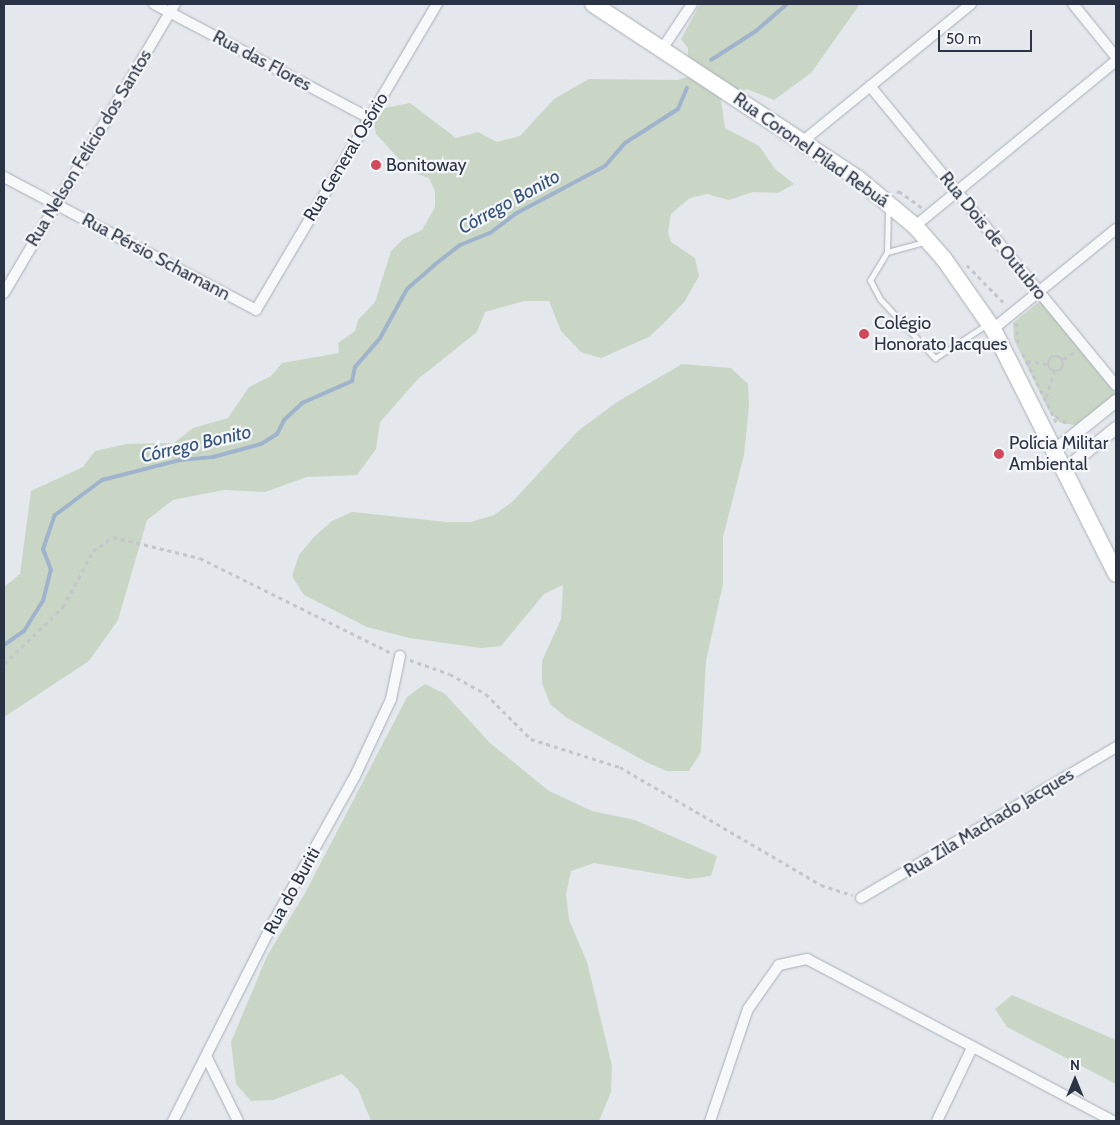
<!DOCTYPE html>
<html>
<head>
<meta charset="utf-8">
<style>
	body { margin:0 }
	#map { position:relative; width:1120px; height:1125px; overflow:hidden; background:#e4e7ec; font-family:Cabin,sans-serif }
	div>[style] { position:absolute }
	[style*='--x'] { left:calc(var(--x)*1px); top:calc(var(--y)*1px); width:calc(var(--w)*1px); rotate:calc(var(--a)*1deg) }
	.green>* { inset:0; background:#c9d6c5 }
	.stream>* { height:4px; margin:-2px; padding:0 2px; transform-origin:2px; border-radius:2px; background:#9fb4cc }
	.path>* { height:2.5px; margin-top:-1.25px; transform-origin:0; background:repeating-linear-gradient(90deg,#c2c5cb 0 4px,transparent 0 8px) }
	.path>.ring { margin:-1.25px; padding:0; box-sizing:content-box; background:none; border:2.5px solid #c2c5cb; border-radius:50% }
	.roads { filter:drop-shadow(0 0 1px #a9aeb7) drop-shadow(0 0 1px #a9aeb7) }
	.service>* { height:5px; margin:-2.5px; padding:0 2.5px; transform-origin:2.5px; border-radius:2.5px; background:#f7f8fa }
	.minor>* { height:10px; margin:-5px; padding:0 5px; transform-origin:5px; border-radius:5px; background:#f7f8fa }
	.tertiary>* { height:12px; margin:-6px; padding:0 6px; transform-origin:6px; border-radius:6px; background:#f7f8fa }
	.primary>* { height:16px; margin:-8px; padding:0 8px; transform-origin:8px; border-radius:8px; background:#fff }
	.dots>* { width:14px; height:14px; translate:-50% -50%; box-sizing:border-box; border:2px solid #f4f6f9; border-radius:50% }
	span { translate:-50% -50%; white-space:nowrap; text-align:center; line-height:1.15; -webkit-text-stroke:4.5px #f4f6f9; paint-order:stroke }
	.street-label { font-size:18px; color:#2b3445 }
	.poi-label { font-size:18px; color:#2b3445 }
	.left { translate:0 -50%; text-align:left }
	.water-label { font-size:19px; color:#34527a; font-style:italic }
	.frame { position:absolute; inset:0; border:5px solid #2b3445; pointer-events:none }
	.north { position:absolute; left:1050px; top:1055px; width:50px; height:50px; -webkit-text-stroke:4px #f4f6f9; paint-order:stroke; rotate:0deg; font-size:14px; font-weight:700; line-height:20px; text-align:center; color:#2b3445 }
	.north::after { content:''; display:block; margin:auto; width:18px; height:22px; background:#2b3445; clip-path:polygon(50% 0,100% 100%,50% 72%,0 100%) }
	.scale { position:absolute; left:938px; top:30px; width:94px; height:22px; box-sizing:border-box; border:2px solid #2b3445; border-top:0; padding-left:6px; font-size:15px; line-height:18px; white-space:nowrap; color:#2b3445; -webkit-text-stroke:4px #f4f6f9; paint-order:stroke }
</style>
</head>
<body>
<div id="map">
	<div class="green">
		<div style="clip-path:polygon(700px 4px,860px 4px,811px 73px,774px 100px,747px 89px,735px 94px,688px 61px,688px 48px,681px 39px)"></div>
		<div style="clip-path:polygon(695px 75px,720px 93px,725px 128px,759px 146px,775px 169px,794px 184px,778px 193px,753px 192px,729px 200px,707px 194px,690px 198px,671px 214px,668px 232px,671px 242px,695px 258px,699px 276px,685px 301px,666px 321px,649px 337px,601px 358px,581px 352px,561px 331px,549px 301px,524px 301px,485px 312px,477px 332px,418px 379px,380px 422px,376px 449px,357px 475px,307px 477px,265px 492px,224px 490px,173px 500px,147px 520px,118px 620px,89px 661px,4px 717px,4px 587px,20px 574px,31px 491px,83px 467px,95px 451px,127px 444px,174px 443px,193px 428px,228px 418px,249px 387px,271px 376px,282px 363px,339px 353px,338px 343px,355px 331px,358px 320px,375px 302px,391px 251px,403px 239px,422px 230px,435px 207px,435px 191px,429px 178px,411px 172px,376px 134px,374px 125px,380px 109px,410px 103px,456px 138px,478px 132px,497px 142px,520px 136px,554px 99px,589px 79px,677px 80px)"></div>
		<div style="clip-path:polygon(1040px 301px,1116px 394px,1075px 425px,1061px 423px,1050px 413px,1014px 340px,1013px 323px)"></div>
		<div style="clip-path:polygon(682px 364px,731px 368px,748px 384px,749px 406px,744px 455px,723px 537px,723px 584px,706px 661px,701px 752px,689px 771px,667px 771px,646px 762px,567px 718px,550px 704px,542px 683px,542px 661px,561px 619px,563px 585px,544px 594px,501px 646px,481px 648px,409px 638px,367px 627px,304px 595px,292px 576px,299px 555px,314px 537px,332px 521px,352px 512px,447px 522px,471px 522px,494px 515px,512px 502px,578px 431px,617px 402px)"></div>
		<div style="clip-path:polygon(425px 684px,445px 694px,490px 743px,549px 791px,592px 811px,635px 820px,717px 856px,711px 876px,689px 879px,594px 863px,571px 871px,566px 894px,569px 920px,587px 962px,612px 1066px,611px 1092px,599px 1121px,371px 1121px,358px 1089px,342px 1074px,273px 1100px,251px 1101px,236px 1084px,231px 1042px,267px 956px,304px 895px,407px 697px)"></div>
		<div style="clip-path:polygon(1012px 995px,1116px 1040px,1116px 1084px,1007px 1027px,995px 1009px)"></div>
	</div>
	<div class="stream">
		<div style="--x:711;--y:60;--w:54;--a:-32.8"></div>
		<div style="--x:756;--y:31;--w:41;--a:-41.1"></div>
		<div style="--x:4;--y:645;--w:24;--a:-35"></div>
		<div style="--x:24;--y:631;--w:36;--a:-58"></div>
		<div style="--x:43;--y:601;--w:32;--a:-76"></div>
		<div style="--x:51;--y:570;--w:22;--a:-111"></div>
		<div style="--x:43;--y:549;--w:36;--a:-71"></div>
		<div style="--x:55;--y:515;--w:59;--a:-36.7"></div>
		<div style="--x:102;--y:480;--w:81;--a:-14.4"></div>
		<div style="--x:180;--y:460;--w:33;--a:-5"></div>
		<div style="--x:213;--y:457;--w:50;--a:-15.2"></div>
		<div style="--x:261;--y:444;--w:19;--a:-32"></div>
		<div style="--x:277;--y:434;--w:16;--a:-63"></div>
		<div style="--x:284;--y:420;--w:25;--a:-43"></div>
		<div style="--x:302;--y:403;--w:55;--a:-23.7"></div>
		<div style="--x:352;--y:381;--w:14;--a:-78"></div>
		<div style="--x:355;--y:367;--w:38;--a:-49"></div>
		<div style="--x:380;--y:338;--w:56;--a:-61.1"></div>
		<div style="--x:407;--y:289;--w:35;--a:-41"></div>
		<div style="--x:433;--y:266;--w:34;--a:-38"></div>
		<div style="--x:460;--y:245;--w:32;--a:-22"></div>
		<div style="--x:490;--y:233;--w:31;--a:-37"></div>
		<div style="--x:515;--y:214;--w:102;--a:-28.1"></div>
		<div style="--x:605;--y:166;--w:30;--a:-49"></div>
		<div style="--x:625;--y:143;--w:63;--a:-32.7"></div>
		<div style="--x:678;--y:109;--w:23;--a:-67"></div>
	</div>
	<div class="path">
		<div style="--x:897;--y:193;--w:3;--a:-45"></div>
		<div style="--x:899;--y:191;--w:29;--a:36"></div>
		<div style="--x:967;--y:265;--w:56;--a:45.7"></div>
		<div style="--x:1016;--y:323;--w:24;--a:83"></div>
		<div style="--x:1023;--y:354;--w:77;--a:63.8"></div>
		<div class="ring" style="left:1048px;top:356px;width:13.5px;height:13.5px"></div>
		<div style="--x:1063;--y:359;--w:13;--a:-32"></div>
		<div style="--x:1027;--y:361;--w:21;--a:8"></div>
		<div style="--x:1046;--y:397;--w:26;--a:-72"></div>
		<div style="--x:1056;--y:416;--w:14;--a:34"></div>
		<div style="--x:410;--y:660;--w:42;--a:19.3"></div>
		<div style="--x:450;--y:674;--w:41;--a:29.1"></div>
		<div style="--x:486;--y:694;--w:64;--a:45"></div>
		<div style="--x:531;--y:739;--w:93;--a:17.5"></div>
		<div style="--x:620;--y:767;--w:233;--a:30.4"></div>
		<div style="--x:821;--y:885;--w:33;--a:18"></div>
		<div style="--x:4;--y:664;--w:82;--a:-44"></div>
		<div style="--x:63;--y:607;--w:64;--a:-61.8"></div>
		<div style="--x:93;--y:551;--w:24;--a:-35"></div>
		<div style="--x:113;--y:537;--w:89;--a:13.6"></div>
		<div style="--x:200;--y:558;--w:213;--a:26.4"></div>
	</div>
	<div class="roads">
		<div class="service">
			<div style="--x:888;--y:208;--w:44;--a:91.3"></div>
			<div style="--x:887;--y:252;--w:33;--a:121"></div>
			<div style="--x:870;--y:280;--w:21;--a:62"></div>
			<div style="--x:880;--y:299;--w:81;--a:47"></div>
			<div style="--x:935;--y:358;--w:61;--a:-32.9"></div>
			<div style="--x:887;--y:252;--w:39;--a:-15"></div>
		</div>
		<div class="minor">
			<div style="--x:154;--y:4;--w:243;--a:27.9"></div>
			<div style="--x:1073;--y:4;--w:68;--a:50.9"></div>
			<div style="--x:662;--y:49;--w:54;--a:-56.3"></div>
			<div style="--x:870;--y:86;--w:387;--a:50.6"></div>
			<div style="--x:803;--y:141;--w:217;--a:-39.2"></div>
			<div style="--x:4;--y:177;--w:285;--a:27.8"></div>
			<div style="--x:256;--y:310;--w:356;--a:-59.4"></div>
			<div style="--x:915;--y:226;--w:260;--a:-39.4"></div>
			<div style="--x:4;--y:293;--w:336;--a:-59.4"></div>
			<div style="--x:993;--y:329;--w:159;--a:-39.1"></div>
			<div style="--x:861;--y:898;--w:296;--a:-30.6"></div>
			<div style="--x:207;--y:1058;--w:70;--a:63.8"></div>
			<div style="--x:173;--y:1121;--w:224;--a:-63.2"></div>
			<div style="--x:274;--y:921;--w:166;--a:-60.8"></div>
			<div style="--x:355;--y:776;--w:85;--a:-64.9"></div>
			<div style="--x:391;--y:699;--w:44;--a:-78.2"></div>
			<div style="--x:710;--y:1121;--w:118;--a:-71.3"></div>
			<div style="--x:748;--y:1009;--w:54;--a:-54.8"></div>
			<div style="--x:779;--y:965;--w:29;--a:-12"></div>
			<div style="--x:807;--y:959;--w:346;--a:27.9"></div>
			<div style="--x:937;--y:1121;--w:81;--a:-64.4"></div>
		</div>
		<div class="tertiary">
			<div style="--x:1054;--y:451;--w:80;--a:-38.9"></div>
			<div style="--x:1064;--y:470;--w:67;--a:-38.9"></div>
		</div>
		<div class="primary">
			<div style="--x:593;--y:4;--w:316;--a:33.4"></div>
			<div style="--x:857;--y:178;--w:75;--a:39.6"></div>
			<div style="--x:915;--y:226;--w:44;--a:48.7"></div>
			<div style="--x:944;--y:259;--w:85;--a:55"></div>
			<div style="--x:993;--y:329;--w:274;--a:63.3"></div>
		</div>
	</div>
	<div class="dots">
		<div style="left:376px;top:165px;background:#d1495b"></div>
		<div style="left:864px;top:334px;background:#d1495b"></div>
		<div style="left:999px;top:454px;background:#d1495b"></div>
	</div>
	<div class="street-label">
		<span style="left:262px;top:61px;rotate:28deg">Rua das Flores</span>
		<span style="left:89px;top:148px;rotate:-59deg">Rua Nelson Felício dos Santos</span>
		<span style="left:811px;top:150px;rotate:35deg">Rua Coronel Pilad Rebuá</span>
		<span style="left:346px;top:157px;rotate:-59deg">Rua General Osório</span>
		<span style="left:993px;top:236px;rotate:51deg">Rua Dois de Outubro</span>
		<span style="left:156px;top:257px;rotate:28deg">Rua Pérsio Schamann</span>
		<span style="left:989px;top:823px;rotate:-31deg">Rua Zila Machado Jacques</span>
		<span style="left:292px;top:891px;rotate:-61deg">Rua do Buriti</span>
	</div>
	<div class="poi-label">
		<span class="left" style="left:386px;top:165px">Bonitoway</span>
		<span class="left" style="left:874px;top:334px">Colégio<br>Honorato Jacques</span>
		<span class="left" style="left:1009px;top:454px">Polícia Militar<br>Ambiental</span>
	</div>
	<div class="water-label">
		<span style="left:509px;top:202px;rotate:-29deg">Córrego Bonito</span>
		<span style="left:196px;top:444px;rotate:-13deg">Córrego Bonito</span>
	</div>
	<div class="frame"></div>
	<div class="north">N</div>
	<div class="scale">50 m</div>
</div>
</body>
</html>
